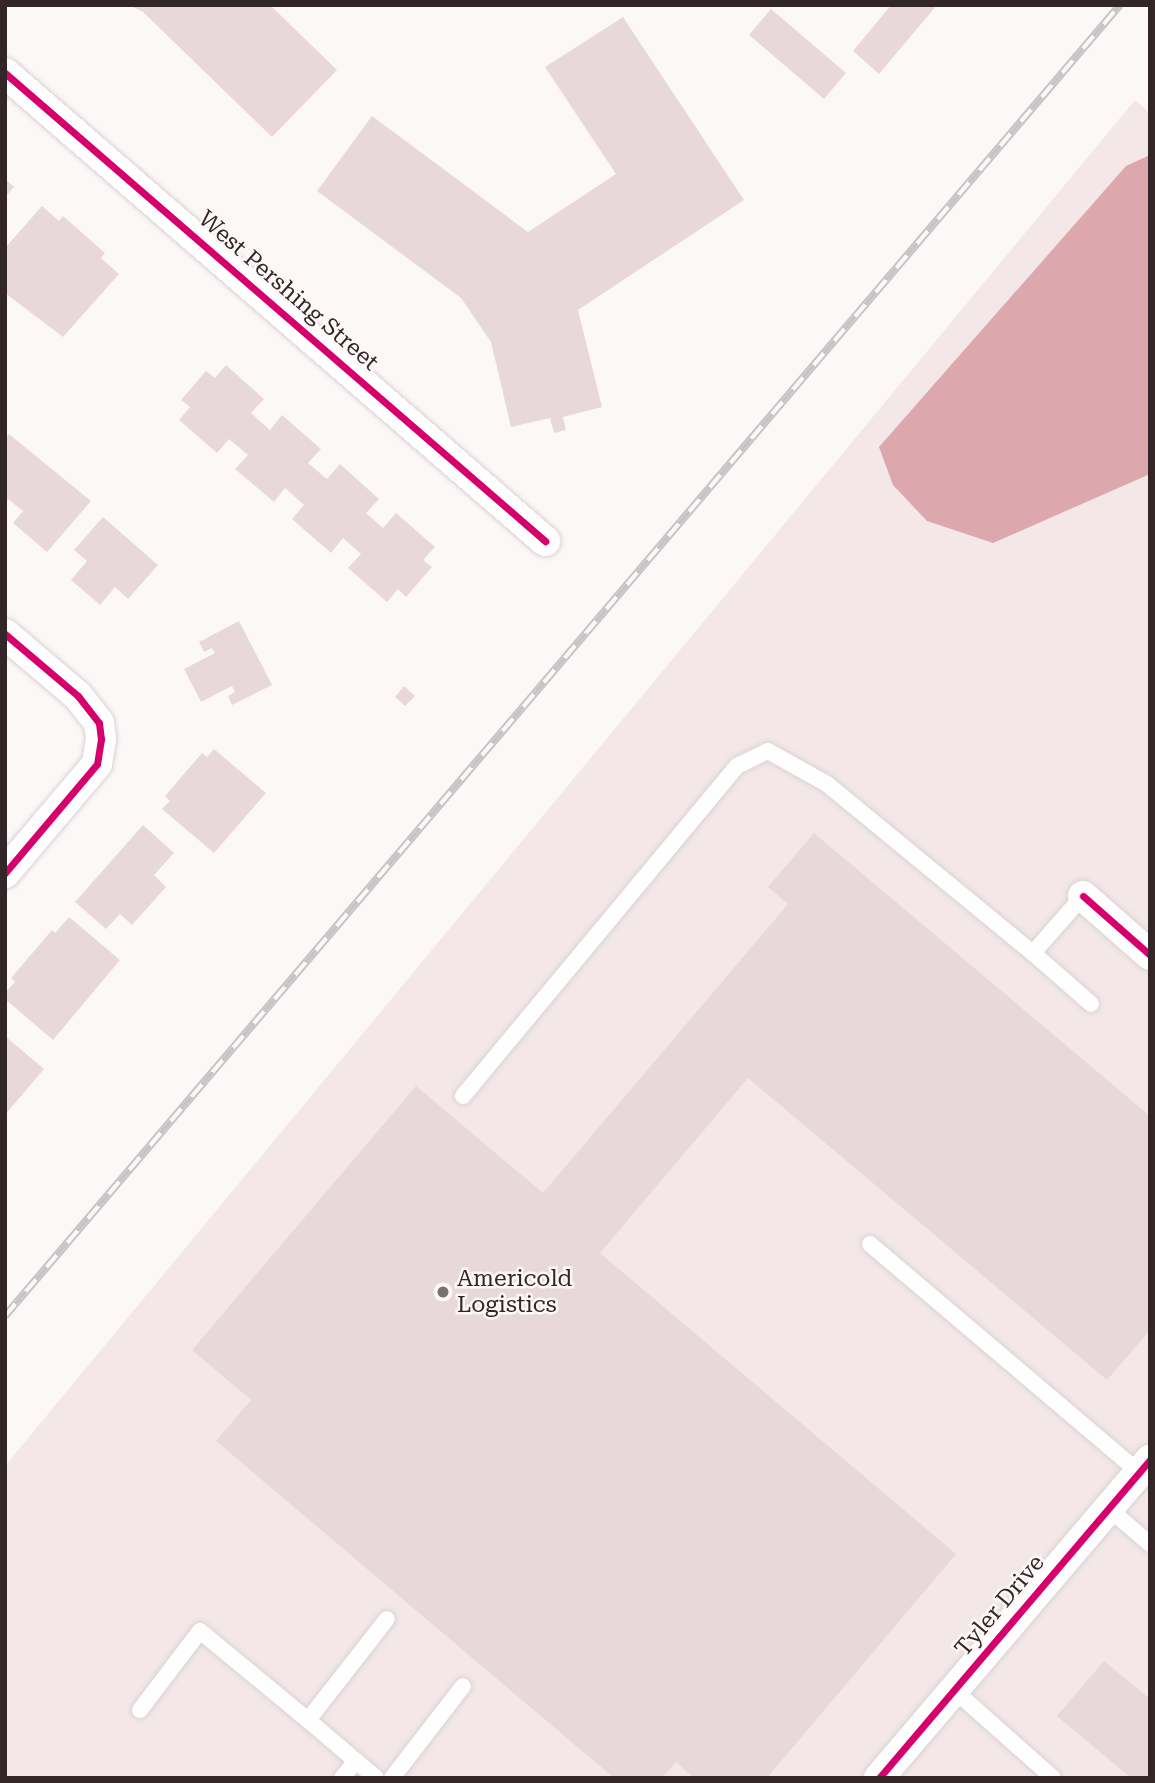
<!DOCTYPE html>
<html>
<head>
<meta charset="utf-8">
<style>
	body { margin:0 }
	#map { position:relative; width:1155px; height:1783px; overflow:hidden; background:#fdf8f8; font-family:"Roboto Serif",serif }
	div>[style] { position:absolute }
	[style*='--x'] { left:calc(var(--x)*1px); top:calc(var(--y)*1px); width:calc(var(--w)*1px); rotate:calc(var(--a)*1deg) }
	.built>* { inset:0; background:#f3e7e8 }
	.water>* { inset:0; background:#dca7ad }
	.building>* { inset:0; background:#e9d8da }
	.roads { filter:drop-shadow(0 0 2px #dad2d3) drop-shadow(0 0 2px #dad2d3) }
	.service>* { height:16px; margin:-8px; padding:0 8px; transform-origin:8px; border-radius:8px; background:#fffefe }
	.minor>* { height:30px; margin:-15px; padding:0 15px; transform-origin:15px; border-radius:15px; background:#fffefe }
	.rail>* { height:8px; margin-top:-4px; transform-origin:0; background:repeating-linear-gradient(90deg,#fef7f7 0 16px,#c6c4c4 0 32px); box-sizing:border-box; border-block:2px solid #c6c4c4 }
	.cycleway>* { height:7px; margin:-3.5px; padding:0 3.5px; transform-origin:3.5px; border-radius:3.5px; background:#d6006c }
	.dots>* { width:19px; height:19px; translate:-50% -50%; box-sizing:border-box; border:4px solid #fef7f7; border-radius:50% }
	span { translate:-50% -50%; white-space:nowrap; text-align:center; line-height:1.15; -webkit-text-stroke:5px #fef7f7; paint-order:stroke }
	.street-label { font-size:23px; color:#332628 }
	.poi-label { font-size:23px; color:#332628 }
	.left { translate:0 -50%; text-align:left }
	.frame { position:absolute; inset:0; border:7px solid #332628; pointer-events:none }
</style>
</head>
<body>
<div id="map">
	<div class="built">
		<i style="clip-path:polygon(1135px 100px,1150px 113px,1150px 1778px,5px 1778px,5px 1466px)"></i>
	</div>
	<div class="water">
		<i style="clip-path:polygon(1150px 155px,1150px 474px,993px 543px,927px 521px,893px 485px,879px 447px,1126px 166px)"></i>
	</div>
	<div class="building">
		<i style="clip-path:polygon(129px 5px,270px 5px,337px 70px,272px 137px,143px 12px)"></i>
		<i style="clip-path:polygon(891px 5px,937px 5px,879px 74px,853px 51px)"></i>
		<i style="clip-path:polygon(771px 9px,846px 73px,824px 99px,749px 35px)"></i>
		<i style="clip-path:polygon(623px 17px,744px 200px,578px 310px,602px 407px,563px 417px,566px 430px,554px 433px,550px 418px,511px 427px,491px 342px,461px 298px,317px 191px,372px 116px,528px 232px,616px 174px,545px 67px)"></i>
		<i style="clip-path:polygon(5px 179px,14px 187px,5px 197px)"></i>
		<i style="clip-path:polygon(42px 206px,59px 221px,63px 216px,105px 253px,101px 258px,119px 274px,63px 337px,5px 293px,5px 248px)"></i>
		<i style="clip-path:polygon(226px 365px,264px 399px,251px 413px,270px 430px,282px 415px,321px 449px,308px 463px,327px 479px,340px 464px,379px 499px,366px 513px,383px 528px,396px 513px,435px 547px,423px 560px,432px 567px,406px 597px,398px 589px,387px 602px,348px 568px,361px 554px,343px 538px,331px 553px,292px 519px,304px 505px,285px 488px,274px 502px,235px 469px,248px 455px,229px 439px,217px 453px,179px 420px,190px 407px,181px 400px,206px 371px,215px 378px)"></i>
		<i style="clip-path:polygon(9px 434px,91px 501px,47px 552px,13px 523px,23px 511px,8px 499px,5px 502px,5px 438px)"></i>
		<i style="clip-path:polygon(103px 517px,158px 565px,128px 599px,115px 587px,100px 605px,71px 580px,87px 561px,74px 550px)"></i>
		<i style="clip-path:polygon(239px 621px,272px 685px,232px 705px,228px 696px,235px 692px,232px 686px,201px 702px,184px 669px,215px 653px,212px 648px,204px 652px,199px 642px)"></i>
		<i style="clip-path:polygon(404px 686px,415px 696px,405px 706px,395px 697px)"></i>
		<i style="clip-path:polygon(214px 749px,266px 793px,214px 853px,162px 809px,170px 801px,165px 796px,202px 753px,207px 757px)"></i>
		<i style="clip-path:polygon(143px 825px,174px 853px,154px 875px,166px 887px,132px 925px,120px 914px,106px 929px,75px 902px)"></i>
		<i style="clip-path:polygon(814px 833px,1150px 1116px,1150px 1330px,1107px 1380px,748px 1078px,600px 1253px,956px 1554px,767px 1778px,694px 1778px,676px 1762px,662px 1778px,614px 1778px,216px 1441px,251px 1400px,192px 1350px,416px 1086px,543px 1193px,788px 904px,768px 887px)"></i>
		<i style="clip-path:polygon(69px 917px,120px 960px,53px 1040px,5px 999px,5px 993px,15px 982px,11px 978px,52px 930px,55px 933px)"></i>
		<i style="clip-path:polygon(5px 1036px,44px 1069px,5px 1115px)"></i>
		<i style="clip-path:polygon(1104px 1661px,1150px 1699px,1150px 1778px,1131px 1778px,1057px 1716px)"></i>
	</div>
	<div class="roads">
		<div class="service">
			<i style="--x:1033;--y:953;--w:77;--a:41.3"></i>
			<i style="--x:463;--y:1096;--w:429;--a:-50.3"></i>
			<i style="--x:737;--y:766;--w:34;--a:-26"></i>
			<i style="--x:768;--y:751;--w:68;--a:29.2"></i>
			<i style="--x:827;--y:784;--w:266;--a:39.4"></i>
			<i style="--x:1033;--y:953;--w:76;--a:-48.7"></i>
			<i style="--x:870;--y:1244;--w:353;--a:40.3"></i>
			<i style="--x:1108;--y:1508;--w:55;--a:40.6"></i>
			<i style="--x:954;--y:1690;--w:132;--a:41.6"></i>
			<i style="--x:140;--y:1710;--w:99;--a:-52.8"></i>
			<i style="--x:200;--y:1631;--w:140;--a:39.5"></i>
			<i style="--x:356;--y:1761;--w:63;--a:-139.5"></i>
			<i style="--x:308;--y:1720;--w:128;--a:-52"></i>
			<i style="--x:342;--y:1778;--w:22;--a:-51"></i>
			<i style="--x:356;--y:1761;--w:26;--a:40"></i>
			<i style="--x:392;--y:1778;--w:116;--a:-52.3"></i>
		</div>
		<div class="minor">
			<i style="--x:5;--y:73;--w:715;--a:40.91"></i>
			<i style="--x:5;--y:634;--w:96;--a:40.3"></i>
			<i style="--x:78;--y:696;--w:34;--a:52"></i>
			<i style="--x:99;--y:723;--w:16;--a:83"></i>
			<i style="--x:101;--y:739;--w:25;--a:99"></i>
			<i style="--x:97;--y:764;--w:143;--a:130.2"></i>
			<i style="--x:1083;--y:896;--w:89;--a:41.4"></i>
			<i style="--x:879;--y:1778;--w:418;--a:-49.6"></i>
		</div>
	</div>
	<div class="rail">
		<i style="--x:5;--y:1316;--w:1721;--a:-49.62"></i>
	</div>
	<div class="cycleway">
		<i style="--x:5;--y:73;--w:715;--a:40.91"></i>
		<i style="--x:5;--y:634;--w:96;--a:40.3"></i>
		<i style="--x:78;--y:696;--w:34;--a:52"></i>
		<i style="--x:99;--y:723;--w:16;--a:83"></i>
		<i style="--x:101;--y:739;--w:25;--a:99"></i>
		<i style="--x:97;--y:764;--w:143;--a:130.2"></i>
		<i style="--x:1083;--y:896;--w:89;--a:41.4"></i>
		<i style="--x:879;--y:1778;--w:418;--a:-49.6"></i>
	</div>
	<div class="dots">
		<i style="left:443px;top:1292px;background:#7a7071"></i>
	</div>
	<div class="street-label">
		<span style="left:288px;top:291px;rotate:41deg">West Pershing Street</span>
		<span style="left:1000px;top:1606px;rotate:-50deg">Tyler Drive</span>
	</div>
	<div class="poi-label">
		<span class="left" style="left:457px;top:1292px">Americold<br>Logistics</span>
	</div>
	<div class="frame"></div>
</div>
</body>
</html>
